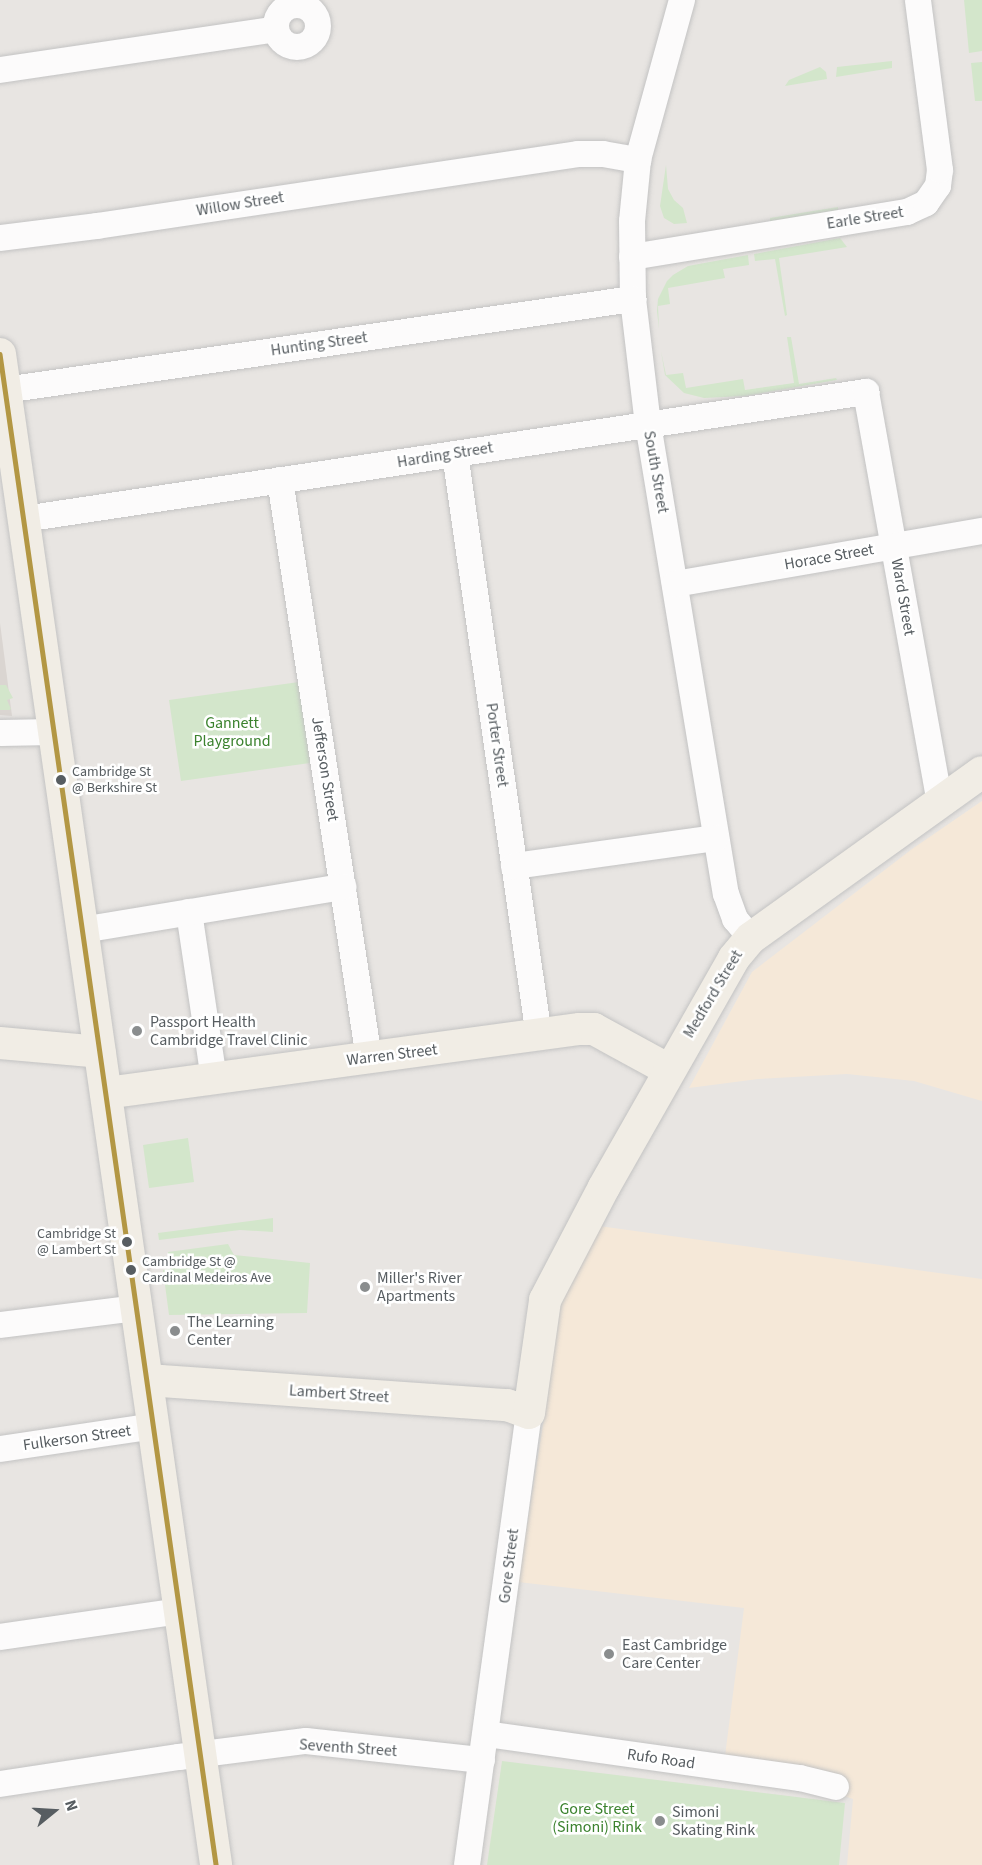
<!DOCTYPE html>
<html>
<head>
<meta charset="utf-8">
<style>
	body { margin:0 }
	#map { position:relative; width:982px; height:1865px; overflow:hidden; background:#e8e5e2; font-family:"Source Sans 3",sans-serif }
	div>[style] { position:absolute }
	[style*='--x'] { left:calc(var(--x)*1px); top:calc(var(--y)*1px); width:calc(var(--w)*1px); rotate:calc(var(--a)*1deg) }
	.commercial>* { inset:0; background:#f5e8d8 }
	.education>* { inset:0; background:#dad5d1 }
	.green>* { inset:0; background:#d3e6cb }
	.roads { filter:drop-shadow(0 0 2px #c3c3c3) drop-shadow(0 0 2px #c3c3c3) }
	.minor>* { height:26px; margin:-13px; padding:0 13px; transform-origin:13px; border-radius:13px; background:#fcfbfb }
	.minor>.ring { margin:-13px; padding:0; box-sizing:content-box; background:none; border:26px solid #fcfbfb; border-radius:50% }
	.major>* { height:32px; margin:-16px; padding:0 16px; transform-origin:16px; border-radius:16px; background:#f1ede5 }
	.bus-1>* { height:4.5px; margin:-2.25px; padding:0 2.25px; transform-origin:2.25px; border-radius:2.25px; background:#b39744 }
	.dots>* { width:16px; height:16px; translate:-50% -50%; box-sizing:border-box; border:3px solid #fff; border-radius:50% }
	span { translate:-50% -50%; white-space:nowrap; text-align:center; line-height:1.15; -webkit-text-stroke:5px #fff; paint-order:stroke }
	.bus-label { font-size:14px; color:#575d61 }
	.left { translate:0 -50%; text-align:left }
	.right { translate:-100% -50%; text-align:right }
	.street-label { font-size:16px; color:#575d61 }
	.park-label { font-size:16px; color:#3b822e }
	.poi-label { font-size:16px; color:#575d61 }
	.north { position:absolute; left:24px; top:1781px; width:60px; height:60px; -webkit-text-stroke:4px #fff; paint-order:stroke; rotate:72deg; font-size:16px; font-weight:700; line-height:24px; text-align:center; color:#575d61 }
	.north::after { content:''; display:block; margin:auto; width:21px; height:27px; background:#575d61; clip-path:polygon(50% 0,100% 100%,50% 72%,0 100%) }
</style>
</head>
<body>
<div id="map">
	<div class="commercial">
		<i style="clip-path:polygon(982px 801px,982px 1101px,914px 1081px,847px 1074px,758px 1079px,689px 1088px,752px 972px,912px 849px)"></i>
		<i style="clip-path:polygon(599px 1226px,982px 1279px,982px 1865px,847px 1865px,853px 1799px,725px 1756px,744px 1608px,518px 1582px,548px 1393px,558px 1309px)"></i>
	</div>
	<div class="education">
		<i style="clip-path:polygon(0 623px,3px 646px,12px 716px,0 715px)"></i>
	</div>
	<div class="green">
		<i style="clip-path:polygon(964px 0,982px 0,982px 51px,969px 53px)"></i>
		<i style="clip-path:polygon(892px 61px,892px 68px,836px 77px,837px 67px)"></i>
		<i style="clip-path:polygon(982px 62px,982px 101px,975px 101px,971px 63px)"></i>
		<i style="clip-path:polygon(820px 67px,826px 72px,827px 79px,785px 86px,789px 80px)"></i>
		<i style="clip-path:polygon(666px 165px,668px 189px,674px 200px,683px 208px,687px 223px,674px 224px,664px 218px,660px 206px)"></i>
		<i style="clip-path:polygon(838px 207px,838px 211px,770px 223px,770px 218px)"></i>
		<i style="clip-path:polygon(840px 238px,847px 247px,779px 258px,787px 315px,785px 316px,775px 259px,755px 261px,754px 254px)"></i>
		<i style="clip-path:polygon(748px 255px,749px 265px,723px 269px,725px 278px,668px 288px,670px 304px,658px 306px,659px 329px,657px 311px,658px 299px,667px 281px,673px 275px,688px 266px)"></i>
		<i style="clip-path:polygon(787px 337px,791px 337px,799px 384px,836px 378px,837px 380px,745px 396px,704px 398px,684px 393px,665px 375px,661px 351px,666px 375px,683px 373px,686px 388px,743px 379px,745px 390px,794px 383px)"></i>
		<i style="clip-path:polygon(299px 682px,310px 763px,181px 781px,169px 700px)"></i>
		<i style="clip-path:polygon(0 685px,6px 685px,13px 698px,7px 700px,11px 709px,9px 710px,0 710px)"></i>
		<i style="clip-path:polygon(188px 1138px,194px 1182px,149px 1188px,143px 1145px)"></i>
		<i style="clip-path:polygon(273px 1218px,273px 1232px,240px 1230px,159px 1240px,158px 1233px)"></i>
		<i style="clip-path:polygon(228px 1244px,234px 1255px,310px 1263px,307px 1313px,169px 1315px,163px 1270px,170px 1269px,168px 1252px)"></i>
		<i style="clip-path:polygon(502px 1761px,845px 1803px,839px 1865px,487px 1865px)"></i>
	</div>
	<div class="roads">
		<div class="minor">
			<i style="--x:682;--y:0;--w:166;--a:105.4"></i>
			<i style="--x:638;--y:160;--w:61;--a:95.6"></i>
			<i style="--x:632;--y:221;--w:78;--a:89.3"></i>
			<i style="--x:633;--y:299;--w:126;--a:83.2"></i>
			<i style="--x:648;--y:424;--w:476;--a:80.6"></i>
			<i style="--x:726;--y:894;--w:27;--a:70"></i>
			<i style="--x:735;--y:919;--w:25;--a:50"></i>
			<i class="ring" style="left:276px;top:5px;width:16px;height:16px"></i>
			<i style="--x:0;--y:70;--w:279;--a:-8.4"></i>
			<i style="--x:0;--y:238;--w:98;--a:-7.1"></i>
			<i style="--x:97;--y:226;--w:486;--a:-8.5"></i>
			<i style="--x:578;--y:154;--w:25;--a:0"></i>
			<i style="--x:603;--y:154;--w:36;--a:10"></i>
			<i style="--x:632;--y:257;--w:279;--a:-9.3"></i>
			<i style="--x:907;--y:212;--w:21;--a:-25"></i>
			<i style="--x:926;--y:203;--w:21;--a:-55"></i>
			<i style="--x:938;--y:186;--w:16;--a:-83"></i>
			<i style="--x:940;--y:170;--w:171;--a:-97.4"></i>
			<i style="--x:5;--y:390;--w:635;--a:-8.25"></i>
			<i style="--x:455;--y:454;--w:588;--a:81.79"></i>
			<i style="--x:280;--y:480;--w:585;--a:81.25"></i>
			<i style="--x:24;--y:519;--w:852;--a:-8.58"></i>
			<i style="--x:866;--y:392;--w:418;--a:79.8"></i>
			<i style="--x:675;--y:584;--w:312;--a:-9.8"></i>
			<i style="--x:0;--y:733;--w:53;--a:-1.1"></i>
			<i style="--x:514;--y:866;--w:204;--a:-7.9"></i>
			<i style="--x:189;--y:912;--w:169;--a:81.5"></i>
			<i style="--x:82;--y:930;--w:265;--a:-9.4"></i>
			<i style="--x:0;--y:1325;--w:138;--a:-7.1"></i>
			<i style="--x:0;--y:1449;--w:156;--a:-8.5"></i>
			<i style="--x:0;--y:1637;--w:182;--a:-8.2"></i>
			<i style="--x:486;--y:1734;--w:317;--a:8"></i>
			<i style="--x:800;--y:1778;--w:37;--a:14"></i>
			<i style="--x:0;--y:1784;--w:181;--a:-8.6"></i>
			<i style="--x:179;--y:1757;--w:128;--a:-7.2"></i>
			<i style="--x:306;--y:1741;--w:177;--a:6.2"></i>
			<i style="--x:467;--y:1865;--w:456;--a:-82.2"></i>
		</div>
		<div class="major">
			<i style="--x:0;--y:354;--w:1526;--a:81.86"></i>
			<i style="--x:0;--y:1043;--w:100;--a:5.1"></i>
			<i style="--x:106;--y:1093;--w:478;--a:-7.7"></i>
			<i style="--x:580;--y:1029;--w:14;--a:0"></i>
			<i style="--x:594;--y:1029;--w:85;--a:28.7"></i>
			<i style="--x:147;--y:1380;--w:361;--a:4"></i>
			<i style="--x:507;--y:1405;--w:23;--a:20"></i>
			<i style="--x:529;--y:1413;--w:114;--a:-81.9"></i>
			<i style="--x:545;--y:1300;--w:127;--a:-62.4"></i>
			<i style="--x:604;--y:1187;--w:263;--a:-60.4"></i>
			<i style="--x:734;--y:958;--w:26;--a:-50"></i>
			<i style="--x:751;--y:938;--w:284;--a:-35.7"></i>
		</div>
	</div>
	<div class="bus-1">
		<i style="--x:0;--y:354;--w:1526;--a:81.86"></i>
	</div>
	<div class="dots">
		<i style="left:61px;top:780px;background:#575d61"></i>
		<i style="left:137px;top:1031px;background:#8a8d8e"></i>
		<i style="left:127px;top:1242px;background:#575d61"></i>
		<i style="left:131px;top:1270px;background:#575d61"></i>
		<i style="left:365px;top:1287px;background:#8a8d8e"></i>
		<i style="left:175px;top:1331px;background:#8a8d8e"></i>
		<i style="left:609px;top:1654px;background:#8a8d8e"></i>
		<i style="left:660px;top:1821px;background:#8a8d8e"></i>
	</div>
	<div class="bus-label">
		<span class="left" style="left:72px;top:780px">Cambridge St<br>@ Berkshire St</span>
		<span class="right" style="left:116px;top:1242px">Cambridge St<br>@ Lambert St</span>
		<span class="left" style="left:142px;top:1270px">Cambridge St @<br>Cardinal Medeiros Ave</span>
	</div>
	<div class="street-label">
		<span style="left:240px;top:204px;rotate:-9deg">Willow Street</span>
		<span style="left:865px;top:218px;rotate:-9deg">Earle Street</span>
		<span style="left:319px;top:344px;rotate:-8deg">Hunting Street</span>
		<span style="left:445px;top:455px;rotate:-9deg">Harding Street</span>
		<span style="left:656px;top:472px;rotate:80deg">South Street</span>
		<span style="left:829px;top:557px;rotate:-10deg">Horace Street</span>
		<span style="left:903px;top:597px;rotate:80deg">Ward Street</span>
		<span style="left:497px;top:745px;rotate:82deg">Porter Street</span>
		<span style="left:325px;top:769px;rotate:81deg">Jefferson Street</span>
		<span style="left:713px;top:994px;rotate:-59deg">Medford Street</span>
		<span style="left:392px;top:1055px;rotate:-7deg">Warren Street</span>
		<span style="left:339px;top:1394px;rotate:4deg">Lambert Street</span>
		<span style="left:77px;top:1438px;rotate:-8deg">Fulkerson Street</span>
		<span style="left:509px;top:1566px;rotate:-83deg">Gore Street</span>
		<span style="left:348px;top:1748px;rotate:4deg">Seventh Street</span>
		<span style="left:661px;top:1759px;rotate:8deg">Rufo Road</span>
	</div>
	<div class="park-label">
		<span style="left:232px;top:732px">Gannett<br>Playground</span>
		<span style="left:597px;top:1818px">Gore Street<br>(Simoni) Rink</span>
	</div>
	<div class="poi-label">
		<span class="left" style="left:150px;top:1031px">Passport Health<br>Cambridge Travel Clinic</span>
		<span class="left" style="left:377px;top:1287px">Miller's River<br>Apartments</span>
		<span class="left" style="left:187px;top:1331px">The Learning<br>Center</span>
		<span class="left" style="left:622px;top:1654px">East Cambridge<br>Care Center</span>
		<span class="left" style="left:672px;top:1821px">Simoni<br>Skating Rink</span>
	</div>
	<div class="north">N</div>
</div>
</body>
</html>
